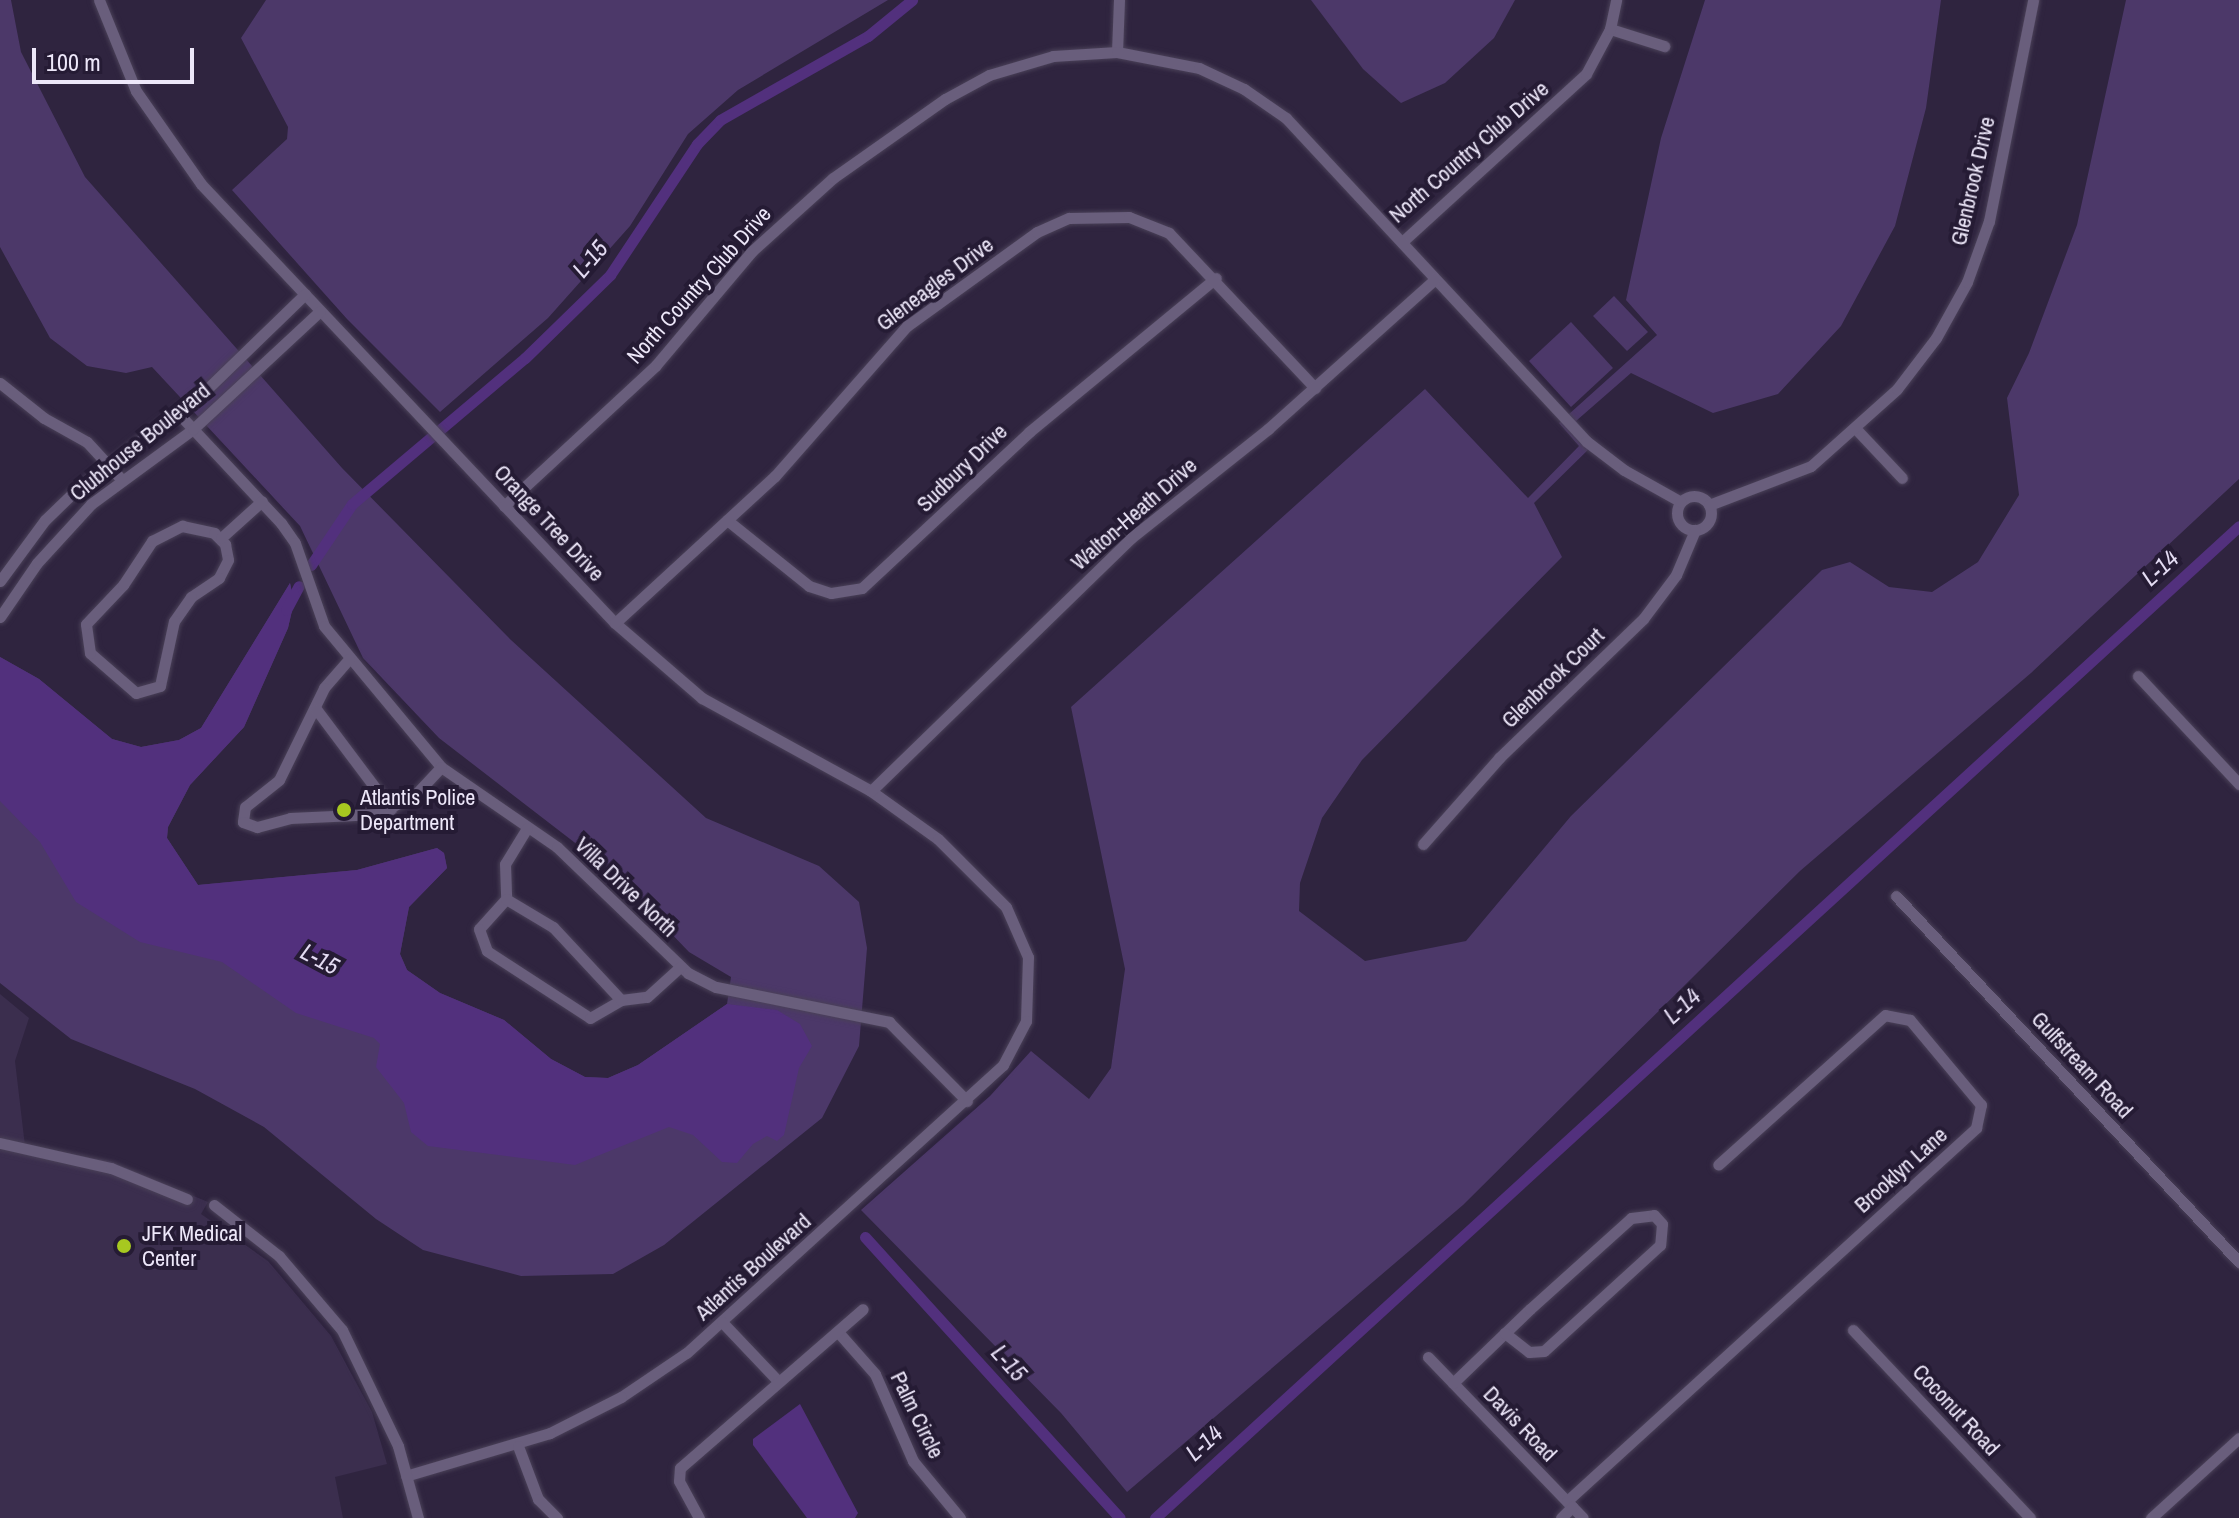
<!DOCTYPE html>
<html>
<head>
<meta charset="utf-8">
<style>
	body { margin:0 }
	#map { position:relative; width:2239px; height:1518px; overflow:hidden; background:#2f243f; font-family:"Archivo Narrow",sans-serif }
	div>[style] { position:absolute }
	[style*='--x'] { left:calc(var(--x)*1px); top:calc(var(--y)*1px); width:calc(var(--w)*1px); rotate:calc(var(--a)*1deg) }
	.built>* { inset:0; background:#3b2e4e }
	.green>* { inset:0; background:#4c3869 }
	.water>* { inset:0; background:#52307d }
	.canal>* { height:11px; margin:-5.5px; padding:0 5.5px; transform-origin:5.5px; border-radius:5.5px; background:#52307d }
	.roads { filter:drop-shadow(0 0 2px #4a4158) drop-shadow(0 0 2px #4a4158) }
	.minor>* { height:11px; margin:-5.5px; padding:0 5.5px; transform-origin:5.5px; border-radius:5.5px; background:#695e7c }
	.minor>.ring { margin:-5.5px; padding:0; box-sizing:content-box; background:none; border:11px solid #695e7c; border-radius:50% }
	.dots>* { width:22px; height:22px; translate:-50% -50%; box-sizing:border-box; border:4px solid #251b34; border-radius:50% }
	span { translate:-50% -50%; white-space:nowrap; text-align:center; line-height:1.15; -webkit-text-stroke:8px #251b34; paint-order:stroke }
	.street-label { font-size:22px; color:#ede7f9 }
	.poi-label { font-size:22px; color:#ede7f9 }
	.left { translate:0 -50%; text-align:left }
	.water-label { font-size:24px; color:#e4dcf3; font-style:italic }
	.scale { position:absolute; left:32px; top:48px; width:162px; height:36px; box-sizing:border-box; border:4px solid #ede7f9; border-top:0; padding-left:10px; font-size:24px; line-height:28px; white-space:nowrap; color:#ede7f9; -webkit-text-stroke:6px #251b34; paint-order:stroke }
</style>
</head>
<body>
<div id="map">
	<div class="built">
		<i style="clip-path:polygon(0 994px,29px 1018px,15px 1061px,25px 1146px,110px 1161px,208px 1202px,201px 1214px,268px 1261px,331px 1336px,372px 1412px,387px 1464px,335px 1477px,343px 1518px,0 1518px)"></i>
	</div>
	<div class="green">
		<i style="clip-path:polygon(0 0,11px 0,21px 52px,85px 177px,342px 468px,511px 640px,706px 818px,819px 866px,859px 902px,867px 948px,859px 1046px,822px 1118px,664px 1245px,613px 1274px,521px 1276px,423px 1250px,376px 1219px,264px 1127px,195px 1089px,71px 1039px,0 983px,0 657px,39px 679px,112px 739px,141px 747px,179px 740px,201px 728px,290px 583px,294px 602px,288px 628px,244px 727px,190px 785px,168px 827px,167px 838px,198px 885px,357px 870px,437px 848px,444px 853px,447px 868px,409px 907px,400px 954px,407px 970px,440px 993px,504px 1020px,551px 1059px,585px 1077px,608px 1078px,638px 1065px,727px 1004px,731px 977px,689px 952px,609px 869px,439px 738px,363px 658px,300px 526px,152px 367px,126px 373px,87px 366px,50px 338px,0 247px)"></i>
		<i style="clip-path:polygon(266px 0,888px 0,738px 90px,688px 134px,630px 226px,548px 318px,440px 412px,347px 319px,232px 190px,287px 139px,288px 127px,241px 38px)"></i>
		<i style="clip-path:polygon(1311px 0,1515px 0,1494px 38px,1445px 83px,1401px 103px,1363px 69px)"></i>
		<i style="clip-path:polygon(1705px 0,1941px 0,1926px 108px,1895px 226px,1841px 326px,1778px 394px,1713px 413px,1631px 373px,1576px 421px,1595px 443px,1534px 503px,1562px 557px,1362px 760px,1322px 818px,1300px 883px,1299px 911px,1365px 961px,1466px 941px,1571px 816px,1822px 570px,1850px 562px,1889px 587px,1932px 592px,1978px 562px,2019px 495px,2007px 398px,2029px 353px,2077px 225px,2126px 0,2239px 0,2239px 479px,2031px 673px,1800px 871px,1463px 1205px,1127px 1492px,1061px 1413px,861px 1210px,990px 1096px,1031px 1051px,1089px 1099px,1111px 1068px,1125px 969px,1071px 707px,1425px 389px,1528px 498px,1579px 446px,1559px 423px,1657px 335px,1626px 300px,1661px 138px)"></i>
		<i style="clip-path:polygon(1614px 296px,1648px 332px,1627px 351px,1593px 316px)"></i>
		<i style="clip-path:polygon(1571px 322px,1613px 368px,1571px 407px,1529px 361px)"></i>
	</div>
	<div class="water">
		<i style="clip-path:polygon(290px 583px,294px 602px,288px 628px,244px 727px,190px 785px,168px 827px,167px 838px,198px 885px,357px 870px,437px 848px,444px 853px,447px 868px,409px 907px,400px 954px,407px 970px,440px 993px,504px 1020px,551px 1059px,585px 1077px,608px 1078px,638px 1065px,727px 1004px,777px 1010px,800px 1024px,812px 1046px,799px 1068px,784px 1135px,777px 1141px,767px 1136px,753px 1144px,737px 1163px,722px 1162px,693px 1135px,669px 1127px,575px 1165px,428px 1146px,411px 1132px,404px 1103px,376px 1067px,380px 1044px,374px 1038px,296px 1013px,222px 962px,140px 942px,76px 902px,40px 842px,0 801px,0 657px,39px 679px,112px 739px,141px 747px,179px 740px,201px 728px)"></i>
		<i style="clip-path:polygon(800px 1404px,858px 1513px,855px 1518px,807px 1518px,753px 1445px,753px 1439px)"></i>
	</div>
	<div class="canal">
		<i style="--x:311;--y:565;--w:73;--a:-56.1"></i>
		<i style="--x:352;--y:504;--w:226;--a:-40.2"></i>
		<i style="--x:525;--y:358;--w:119;--a:-44.3"></i>
		<i style="--x:610;--y:275;--w:157;--a:-56.4"></i>
		<i style="--x:697;--y:144;--w:33;--a:-46"></i>
		<i style="--x:720;--y:120;--w:170;--a:-29.6"></i>
		<i style="--x:868;--y:36;--w:57;--a:-39.3"></i>
		<i style="--x:286;--y:610;--w:27;--a:-62"></i>
		<i style="--x:865;--y:1237;--w:379;--a:47.8"></i>
		<i style="--x:1155;--y:1518;--w:1469;--a:-42.46"></i>
	</div>
	<div class="roads">
		<div class="minor">
			<i style="--x:99;--y:0;--w:98;--a:67.9"></i>
			<i style="--x:136;--y:91;--w:113;--a:55"></i>
			<i style="--x:201;--y:184;--w:603;--a:46.68"></i>
			<i style="--x:615;--y:623;--w:115;--a:40.8"></i>
			<i style="--x:702;--y:698;--w:193;--a:28.8"></i>
			<i style="--x:871;--y:791;--w:82;--a:35.6"></i>
			<i style="--x:938;--y:839;--w:96;--a:45"></i>
			<i style="--x:1006;--y:907;--w:55;--a:66.3"></i>
			<i style="--x:1028;--y:957;--w:64;--a:91.8"></i>
			<i style="--x:1026;--y:1021;--w:50;--a:117.6"></i>
			<i style="--x:1003;--y:1065;--w:428;--a:137.7"></i>
			<i style="--x:686;--y:1353;--w:78;--a:145.9"></i>
			<i style="--x:621;--y:1397;--w:80;--a:153.1"></i>
			<i style="--x:550;--y:1433;--w:150;--a:163.4"></i>
			<i style="--x:1610;--y:29;--w:57;--a:17.5"></i>
			<i style="--x:1117;--y:52;--w:52;--a:-87.8"></i>
			<i style="--x:1402;--y:242;--w:249;--a:-42.4"></i>
			<i style="--x:1586;--y:74;--w:51;--a:-61.9"></i>
			<i style="--x:1610;--y:29;--w:30;--a:-78"></i>
			<i style="--x:0;--y:383;--w:56;--a:38.5"></i>
			<i style="--x:44;--y:418;--w:49;--a:29.2"></i>
			<i style="--x:87;--y:442;--w:52;--a:47.4"></i>
			<i style="--x:178;--y:413;--w:151;--a:46.9"></i>
			<i style="--x:281;--y:523;--w:24;--a:55"></i>
			<i style="--x:295;--y:543;--w:88;--a:70.7"></i>
			<i style="--x:324;--y:626;--w:183;--a:50.3"></i>
			<i style="--x:441;--y:767;--w:141;--a:34.6"></i>
			<i style="--x:557;--y:847;--w:182;--a:43.9"></i>
			<i style="--x:688;--y:973;--w:31;--a:27"></i>
			<i style="--x:716;--y:987;--w:177;--a:11.4"></i>
			<i style="--x:889;--y:1022;--w:111;--a:45.4"></i>
			<i style="--x:1856;--y:429;--w:67;--a:46.8"></i>
			<i class="ring" style="left:1677px;top:496px;width:23px;height:23px"></i>
			<i style="--x:1709;--y:505;--w:109;--a:-20.9"></i>
			<i style="--x:1811;--y:466;--w:115;--a:-41.8"></i>
			<i style="--x:1897;--y:389;--w:64;--a:-52.6"></i>
			<i style="--x:1936;--y:338;--w:64;--a:-61"></i>
			<i style="--x:1967;--y:282;--w:65;--a:-70.2"></i>
			<i style="--x:1989;--y:221;--w:225;--a:-78.7"></i>
			<i style="--x:504;--y:506;--w:207;--a:-42.8"></i>
			<i style="--x:656;--y:365;--w:148;--a:-49.9"></i>
			<i style="--x:751;--y:252;--w:110;--a:-42.1"></i>
			<i style="--x:833;--y:178;--w:137;--a:-35.2"></i>
			<i style="--x:945;--y:99;--w:50;--a:-28.6"></i>
			<i style="--x:989;--y:75;--w:67;--a:-16.5"></i>
			<i style="--x:1053;--y:56;--w:64;--a:-3.6"></i>
			<i style="--x:1117;--y:52;--w:84;--a:11"></i>
			<i style="--x:1199;--y:68;--w:50;--a:25"></i>
			<i style="--x:1244;--y:89;--w:51;--a:34.6"></i>
			<i style="--x:1286;--y:118;--w:441;--a:47.1"></i>
			<i style="--x:1586;--y:441;--w:48;--a:37.3"></i>
			<i style="--x:1624;--y:470;--w:65;--a:29.3"></i>
			<i style="--x:727;--y:520;--w:105;--a:38.8"></i>
			<i style="--x:809;--y:586;--w:23;--a:18"></i>
			<i style="--x:831;--y:593;--w:31;--a:-9"></i>
			<i style="--x:862;--y:588;--w:229;--a:-43"></i>
			<i style="--x:1029;--y:432;--w:242;--a:-39.5"></i>
			<i style="--x:182;--y:526;--w:33;--a:12"></i>
			<i style="--x:214;--y:533;--w:16;--a:45"></i>
			<i style="--x:225;--y:544;--w:16;--a:79"></i>
			<i style="--x:228;--y:560;--w:20;--a:117"></i>
			<i style="--x:219;--y:578;--w:34;--a:146"></i>
			<i style="--x:191;--y:597;--w:29;--a:125"></i>
			<i style="--x:174;--y:621;--w:66;--a:102.2"></i>
			<i style="--x:160;--y:686;--w:25;--a:164"></i>
			<i style="--x:136;--y:693;--w:61;--a:-139"></i>
			<i style="--x:90;--y:653;--w:29;--a:-98"></i>
			<i style="--x:86;--y:624;--w:54;--a:-46.5"></i>
			<i style="--x:123;--y:585;--w:53;--a:-56.6"></i>
			<i style="--x:152;--y:541;--w:34;--a:-27"></i>
			<i style="--x:221;--y:538;--w:55;--a:-42.1"></i>
			<i style="--x:0;--y:581;--w:76;--a:-53.6"></i>
			<i style="--x:45;--y:520;--w:43;--a:-44.1"></i>
			<i style="--x:76;--y:490;--w:164;--a:-37.6"></i>
			<i style="--x:206;--y:390;--w:138;--a:-44.1"></i>
			<i style="--x:0;--y:617;--w:65;--a:-55.6"></i>
			<i style="--x:37;--y:563;--w:80;--a:-47.5"></i>
			<i style="--x:91;--y:504;--w:127;--a:-36.3"></i>
			<i style="--x:193;--y:429;--w:173;--a:-42.9"></i>
			<i style="--x:615;--y:623;--w:217;--a:-42.6"></i>
			<i style="--x:775;--y:476;--w:200;--a:-48.7"></i>
			<i style="--x:907;--y:326;--w:160;--a:-35.9"></i>
			<i style="--x:1037;--y:232;--w:35;--a:-24"></i>
			<i style="--x:1069;--y:218;--w:60;--a:-1"></i>
			<i style="--x:1129;--y:217;--w:43;--a:21.8"></i>
			<i style="--x:1169;--y:233;--w:213;--a:46.7"></i>
			<i style="--x:349;--y:659;--w:38;--a:131"></i>
			<i style="--x:324;--y:688;--w:102;--a:116.1"></i>
			<i style="--x:279;--y:780;--w:43;--a:141.5"></i>
			<i style="--x:245;--y:807;--w:15;--a:98"></i>
			<i style="--x:243;--y:822;--w:15;--a:20"></i>
			<i style="--x:257;--y:827;--w:34;--a:-15"></i>
			<i style="--x:290;--y:818;--w:87;--a:-2.6"></i>
			<i style="--x:377;--y:814;--w:42;--a:-26.6"></i>
			<i style="--x:415;--y:795;--w:38;--a:-47"></i>
			<i style="--x:2138;--y:676;--w:148;--a:46.9"></i>
			<i style="--x:316;--y:709;--w:125;--a:53.1"></i>
			<i style="--x:871;--y:791;--w:363;--a:-44.2"></i>
			<i style="--x:1131;--y:538;--w:175;--a:-38.5"></i>
			<i style="--x:1268;--y:429;--w:224;--a:-41.9"></i>
			<i style="--x:527;--y:828;--w:42;--a:121.4"></i>
			<i style="--x:505;--y:864;--w:35;--a:88"></i>
			<i style="--x:506;--y:899;--w:40;--a:132"></i>
			<i style="--x:479;--y:929;--w:23;--a:70"></i>
			<i style="--x:487;--y:951;--w:123;--a:33"></i>
			<i style="--x:590;--y:1018;--w:36;--a:-30"></i>
			<i style="--x:621;--y:1000;--w:26;--a:-7"></i>
			<i style="--x:647;--y:997;--w:45;--a:-42.3"></i>
			<i style="--x:1423;--y:844;--w:115;--a:-48.5"></i>
			<i style="--x:1499;--y:758;--w:200;--a:-44"></i>
			<i style="--x:1643;--y:619;--w:55;--a:-53.1"></i>
			<i style="--x:1676;--y:575;--w:49;--a:-67.1"></i>
			<i style="--x:1896;--y:896;--w:502;--a:46.86"></i>
			<i style="--x:506;--y:899;--w:55;--a:30.8"></i>
			<i style="--x:553;--y:927;--w:100;--a:47"></i>
			<i style="--x:0;--y:1143;--w:114;--a:12.7"></i>
			<i style="--x:111;--y:1168;--w:82;--a:22.2"></i>
			<i style="--x:214;--y:1205;--w:83;--a:38.1"></i>
			<i style="--x:279;--y:1256;--w:97;--a:49.6"></i>
			<i style="--x:342;--y:1330;--w:129;--a:64.2"></i>
			<i style="--x:398;--y:1446;--w:75;--a:74.5"></i>
			<i style="--x:722;--y:1322;--w:81;--a:46.5"></i>
			<i style="--x:1853;--y:1330;--w:258;--a:46.7"></i>
			<i style="--x:838;--y:1332;--w:56;--a:48.6"></i>
			<i style="--x:875;--y:1374;--w:95;--a:66.4"></i>
			<i style="--x:913;--y:1461;--w:74;--a:50.5"></i>
			<i style="--x:1428;--y:1357;--w:223;--a:46.1"></i>
			<i style="--x:1453;--y:1383;--w:72;--a:-43.9"></i>
			<i style="--x:1505;--y:1333;--w:35;--a:-44"></i>
			<i style="--x:1530;--y:1309;--w:136;--a:-42"></i>
			<i style="--x:1631;--y:1218;--w:23;--a:-7"></i>
			<i style="--x:1654;--y:1215;--w:12;--a:48"></i>
			<i style="--x:1662;--y:1224;--w:21;--a:95"></i>
			<i style="--x:1660;--y:1245;--w:157;--a:137.6"></i>
			<i style="--x:1544;--y:1351;--w:15;--a:176"></i>
			<i style="--x:1529;--y:1352;--w:31;--a:-142"></i>
			<i style="--x:518;--y:1446;--w:57;--a:69.3"></i>
			<i style="--x:538;--y:1499;--w:27;--a:45"></i>
			<i style="--x:1567;--y:1501;--w:554;--a:-42.36"></i>
			<i style="--x:1976;--y:1128;--w:24;--a:-78"></i>
			<i style="--x:1981;--y:1105;--w:111;--a:-129.9"></i>
			<i style="--x:1910;--y:1020;--w:25;--a:-169"></i>
			<i style="--x:1885;--y:1015;--w:224;--a:138.1"></i>
			<i style="--x:699;--y:1518;--w:42;--a:-118.4"></i>
			<i style="--x:679;--y:1481;--w:13;--a:-86"></i>
			<i style="--x:680;--y:1468;--w:242;--a:-41"></i>
			<i style="--x:1561;--y:1518;--w:16;--a:-45"></i>
			<i style="--x:2151;--y:1518;--w:119;--a:-42.3"></i>
		</div>
	</div>
	<div class="dots">
		<i style="left:344px;top:810px;background:#a7c820"></i>
		<i style="left:124px;top:1246px;background:#a7c820"></i>
	</div>
	<div class="street-label">
		<span style="left:1469px;top:152px;rotate:-41deg">North Country Club Drive</span>
		<span style="left:1973px;top:181px;rotate:-77deg">Glenbrook Drive</span>
		<span style="left:935px;top:284px;rotate:-37deg">Gleneagles Drive</span>
		<span style="left:699px;top:285px;rotate:-48deg">North Country Club Drive</span>
		<span style="left:140px;top:442px;rotate:-39deg">Clubhouse Boulevard</span>
		<span style="left:962px;top:468px;rotate:-44deg">Sudbury Drive</span>
		<span style="left:1134px;top:514px;rotate:-41deg">Walton-Heath Drive</span>
		<span style="left:549px;top:523px;rotate:47deg">Orange Tree Drive</span>
		<span style="left:1553px;top:678px;rotate:-44deg">Glenbrook Court</span>
		<span style="left:626px;top:887px;rotate:44deg">Villa Drive North</span>
		<span style="left:2082px;top:1065px;rotate:47deg">Gulfstream Road</span>
		<span style="left:1901px;top:1170px;rotate:-42deg">Brooklyn Lane</span>
		<span style="left:753px;top:1267px;rotate:-42deg">Atlantis Boulevard</span>
		<span style="left:1956px;top:1410px;rotate:47deg">Coconut Road</span>
		<span style="left:917px;top:1415px;rotate:64deg">Palm Circle</span>
		<span style="left:1520px;top:1424px;rotate:46deg">Davis Road</span>
	</div>
	<div class="poi-label">
		<span class="left" style="left:360px;top:810px">Atlantis Police<br>Department</span>
		<span class="left" style="left:142px;top:1246px">JFK Medical<br>Center</span>
	</div>
	<div class="water-label">
		<span style="left:590px;top:259px;rotate:-50deg">L-15</span>
		<span style="left:2160px;top:568px;rotate:-42deg">L-14</span>
		<span style="left:320px;top:959px;rotate:28deg">L-15</span>
		<span style="left:1682px;top:1006px;rotate:-42deg">L-14</span>
		<span style="left:1009px;top:1363px;rotate:48deg">L-15</span>
		<span style="left:1204px;top:1443px;rotate:-42deg">L-14</span>
	</div>
	<div class="scale">100 m</div>
</div>
</body>
</html>
